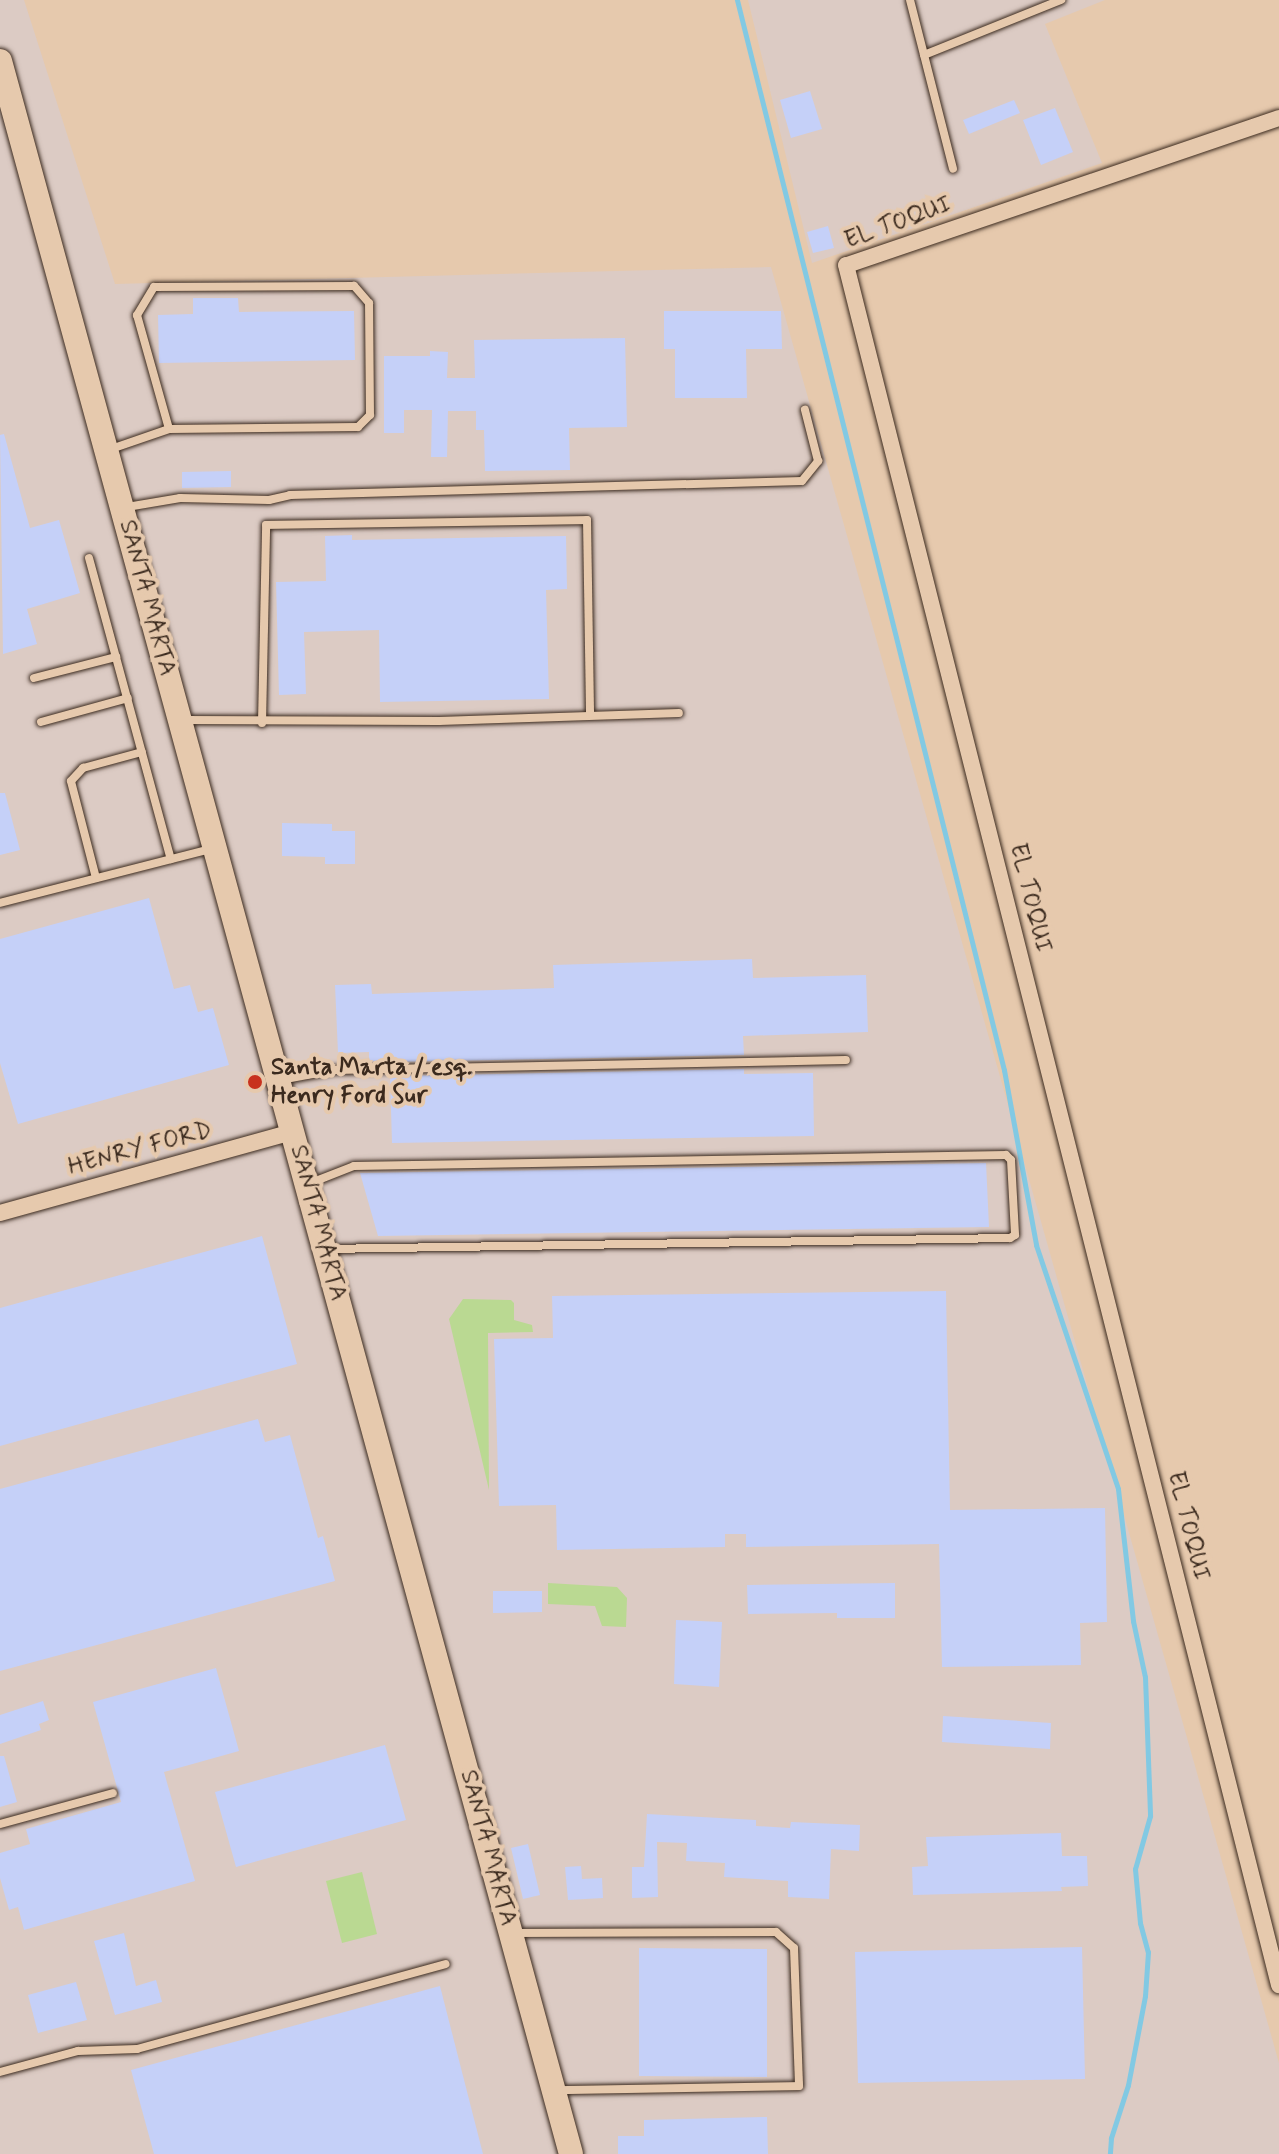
<!DOCTYPE html>
<html>
<head>
<meta charset="utf-8">
<style>
	body { margin:0 }
	#map { position:relative; width:1279px; height:2154px; overflow:hidden; background:#e6c9ad; font-family:Mynerve,sans-serif }
	div>[style] { position:absolute }
	[style*='--x'] { left:calc(var(--x)*1px); top:calc(var(--y)*1px); width:calc(var(--w)*1px); rotate:calc(var(--a)*1deg) }
	.built>* { inset:0; background:#dccbc4 }
	.green>* { inset:0; background:#bad992 }
	.stream>* { height:5px; margin:-2.5px; padding:0 2.5px; transform-origin:2.5px; border-radius:2.5px; background:#82c9e3 }
	.building>* { inset:0; background:#c5d0f8 }
	.roads { filter:drop-shadow(0 0 2px #3b2a1e) drop-shadow(0 0 2px #3b2a1e) }
	.lane>* { height:8px; margin:-4px; padding:0 4px; transform-origin:4px; border-radius:4px; background:#e6c9ad }
	.street>* { height:16px; margin:-8px; padding:0 8px; transform-origin:8px; border-radius:8px; background:#e6c9ad }
	.primary>* { height:24px; margin:-12px; padding:0 12px; transform-origin:12px; border-radius:12px; background:#e6c9ad }
	.dots>* { width:22px; height:22px; translate:-50% -50%; box-sizing:border-box; border:4px solid #e6c9ad; border-radius:50% }
	span { translate:-50% -50%; white-space:nowrap; text-align:center; line-height:1.15; -webkit-text-stroke:8px #e6c9ad; paint-order:stroke }
	.street-label { font-size:24px; color:#3b2a1e }
	.poi-label { font-size:24px; color:#3b2a1e; font-weight:700 }
	.left { translate:0 -50%; text-align:left }
</style>
</head>
<body>
<div id="map">
	<div class="built">
		<i style="clip-path:polygon(0 0,24px 0,115px 284px,771px 267px,1279px 2063px,1279px 2154px,0 2154px)"></i>
		<i style="clip-path:polygon(748px 0,1105px 0,1045px 24px,1102px 163px,812px 263px)"></i>
	</div>
	<div class="green">
		<i style="clip-path:polygon(463px 1299px,511px 1300px,514px 1303px,514px 1320px,532px 1325px,533px 1332px,488px 1333px,489px 1490px,449px 1319px)"></i>
		<i style="clip-path:polygon(548px 1583px,617px 1587px,627px 1598px,626px 1627px,602px 1626px,595px 1606px,548px 1604px)"></i>
		<i style="clip-path:polygon(362px 1872px,377px 1934px,342px 1943px,326px 1881px)"></i>
	</div>
	<div class="stream">
		<i style="--x:737;--y:0;--w:1103;--a:75.99"></i>
		<i style="--x:1004;--y:1070;--w:178;--a:79.6"></i>
		<i style="--x:1036;--y:1245;--w:257;--a:71.4"></i>
		<i style="--x:1118;--y:1489;--w:133;--a:83.5"></i>
		<i style="--x:1133;--y:1621;--w:57;--a:77.9"></i>
		<i style="--x:1145;--y:1677;--w:139;--a:87.9"></i>
		<i style="--x:1150;--y:1816;--w:55;--a:105.8"></i>
		<i style="--x:1135;--y:1869;--w:54;--a:84.7"></i>
		<i style="--x:1140;--y:1923;--w:30;--a:75"></i>
		<i style="--x:1148;--y:1952;--w:44;--a:93.9"></i>
		<i style="--x:1145;--y:1996;--w:91;--a:100.8"></i>
		<i style="--x:1128;--y:2085;--w:56;--a:107.8"></i>
		<i style="--x:1111;--y:2138;--w:16;--a:94"></i>
	</div>
	<div class="building">
		<i style="clip-path:polygon(810px 91px,822px 129px,791px 138px,780px 100px)"></i>
		<i style="clip-path:polygon(1014px 100px,1020px 113px,969px 134px,963px 120px)"></i>
		<i style="clip-path:polygon(1055px 108px,1073px 152px,1041px 165px,1023px 120px)"></i>
		<i style="clip-path:polygon(828px 226px,834px 248px,813px 253px,807px 232px)"></i>
		<i style="clip-path:polygon(193px 298px,238px 298px,239px 312px,354px 311px,355px 360px,159px 363px,158px 315px,193px 314px)"></i>
		<i style="clip-path:polygon(664px 311px,781px 311px,782px 349px,746px 349px,747px 398px,675px 398px,675px 349px,664px 349px)"></i>
		<i style="clip-path:polygon(625px 338px,627px 427px,569px 428px,570px 470px,485px 471px,484px 430px,476px 430px,476px 411px,448px 411px,447px 457px,431px 457px,432px 410px,404px 410px,404px 433px,384px 433px,384px 356px,430px 356px,430px 351px,448px 352px,447px 378px,475px 378px,474px 340px)"></i>
		<i style="clip-path:polygon(4px 434px,30px 528px,59px 520px,80px 593px,27px 609px,37px 644px,3px 654px,0 435px)"></i>
		<i style="clip-path:polygon(231px 471px,231px 487px,182px 488px,182px 472px)"></i>
		<i style="clip-path:polygon(352px 535px,352px 540px,566px 536px,567px 589px,546px 590px,549px 699px,380px 702px,379px 630px,304px 632px,306px 694px,279px 695px,276px 582px,326px 581px,325px 536px)"></i>
		<i style="clip-path:polygon(0 793px,5px 793px,20px 850px,0 855px)"></i>
		<i style="clip-path:polygon(282px 823px,332px 824px,332px 831px,355px 831px,355px 864px,325px 864px,325px 857px,282px 856px)"></i>
		<i style="clip-path:polygon(149px 898px,174px 989px,190px 985px,198px 1012px,213px 1008px,229px 1065px,18px 1124px,0 1063px,0 939px)"></i>
		<i style="clip-path:polygon(752px 959px,753px 978px,866px 975px,868px 1032px,743px 1036px,744px 1055px,390px 1062px,369px 1061px,369px 1052px,338px 1053px,335px 985px,371px 984px,372px 994px,554px 988px,553px 965px)"></i>
		<i style="clip-path:polygon(744px 1069px,744px 1074px,813px 1073px,814px 1136px,392px 1143px,390px 1076px)"></i>
		<i style="clip-path:polygon(986px 1163px,989px 1227px,378px 1236px,360px 1173px)"></i>
		<i style="clip-path:polygon(262px 1236px,297px 1364px,0 1446px,0 1308px)"></i>
		<i style="clip-path:polygon(946px 1291px,950px 1510px,1105px 1508px,1107px 1622px,1080px 1623px,1081px 1665px,942px 1667px,939px 1544px,746px 1547px,746px 1534px,725px 1534px,725px 1547px,557px 1550px,556px 1505px,499px 1506px,494px 1339px,553px 1338px,552px 1296px)"></i>
		<i style="clip-path:polygon(258px 1419px,265px 1442px,290px 1435px,318px 1538px,323px 1536px,335px 1581px,0 1671px,0 1489px)"></i>
		<i style="clip-path:polygon(895px 1583px,895px 1618px,837px 1618px,837px 1613px,748px 1614px,747px 1585px)"></i>
		<i style="clip-path:polygon(493px 1591px,542px 1591px,542px 1612px,493px 1613px)"></i>
		<i style="clip-path:polygon(676px 1620px,722px 1622px,719px 1687px,674px 1684px)"></i>
		<i style="clip-path:polygon(216px 1668px,239px 1751px,164px 1772px,195px 1881px,24px 1930px,18px 1907px,9px 1910px,0 1878px,0 1853px,30px 1844px,26px 1829px,121px 1802px,93px 1702px)"></i>
		<i style="clip-path:polygon(43px 1701px,49px 1720px,39px 1724px,41px 1730px,0 1744px,0 1715px)"></i>
		<i style="clip-path:polygon(943px 1716px,1051px 1723px,1050px 1749px,942px 1742px)"></i>
		<i style="clip-path:polygon(385px 1745px,406px 1820px,236px 1867px,215px 1792px)"></i>
		<i style="clip-path:polygon(0 1756px,4px 1756px,17px 1802px,0 1807px)"></i>
		<i style="clip-path:polygon(647px 1814px,756px 1820px,756px 1826px,790px 1828px,791px 1822px,860px 1825px,859px 1851px,831px 1849px,829px 1899px,788px 1897px,788px 1881px,724px 1877px,725px 1863px,686px 1861px,687px 1843px,657px 1842px,658px 1897px,632px 1898px,632px 1867px,644px 1867px)"></i>
		<i style="clip-path:polygon(1061px 1833px,1062px 1856px,1087px 1856px,1088px 1886px,1061px 1887px,1062px 1891px,913px 1895px,912px 1867px,928px 1866px,926px 1837px)"></i>
		<i style="clip-path:polygon(528px 1844px,540px 1895px,523px 1899px,511px 1848px)"></i>
		<i style="clip-path:polygon(581px 1866px,582px 1879px,602px 1878px,603px 1898px,568px 1900px,565px 1867px)"></i>
		<i style="clip-path:polygon(124px 1933px,136px 1986px,156px 1980px,162px 2002px,115px 2015px,94px 1941px)"></i>
		<i style="clip-path:polygon(1082px 1947px,1085px 2079px,858px 2083px,855px 1952px)"></i>
		<i style="clip-path:polygon(639px 1948px,767px 1949px,767px 2077px,639px 2076px)"></i>
		<i style="clip-path:polygon(76px 1982px,87px 2020px,38px 2033px,28px 1995px)"></i>
		<i style="clip-path:polygon(440px 1986px,483px 2154px,154px 2154px,131px 2070px)"></i>
		<i style="clip-path:polygon(767px 2117px,768px 2154px,618px 2154px,618px 2136px,644px 2136px,644px 2120px)"></i>
	</div>
	<div class="roads">
		<div class="lane">
			<i style="--x:910;--y:0;--w:174;--a:75.7"></i>
			<i style="--x:924;--y:55;--w:148;--a:-21.9"></i>
			<i style="--x:111;--y:449;--w:61;--a:-19"></i>
			<i style="--x:169;--y:429;--w:189;--a:-0.6"></i>
			<i style="--x:358;--y:427;--w:17;--a:-45"></i>
			<i style="--x:370;--y:415;--w:112;--a:-90.5"></i>
			<i style="--x:369;--y:303;--w:23;--a:-131"></i>
			<i style="--x:354;--y:286;--w:200;--a:179.7"></i>
			<i style="--x:154;--y:287;--w:33;--a:121"></i>
			<i style="--x:137;--y:315;--w:118;--a:74.3"></i>
			<i style="--x:127;--y:507;--w:54;--a:-9.6"></i>
			<i style="--x:180;--y:498;--w:89;--a:1.3"></i>
			<i style="--x:269;--y:500;--w:22;--a:-13"></i>
			<i style="--x:290;--y:495;--w:512;--a:-1.57"></i>
			<i style="--x:802;--y:481;--w:26;--a:-51"></i>
			<i style="--x:818;--y:461;--w:53;--a:-104.3"></i>
			<i style="--x:89;--y:558;--w:312;--a:74.8"></i>
			<i style="--x:34;--y:678;--w:85;--a:-14.4"></i>
			<i style="--x:185;--y:720;--w:254;--a:0.2"></i>
			<i style="--x:439;--y:721;--w:240;--a:-1.9"></i>
			<i style="--x:41;--y:722;--w:90;--a:-15.4"></i>
			<i style="--x:262;--y:723;--w:198;--a:-88.8"></i>
			<i style="--x:266;--y:525;--w:321;--a:-0.9"></i>
			<i style="--x:587;--y:520;--w:195;--a:89.1"></i>
			<i style="--x:96;--y:878;--w:100;--a:-104.5"></i>
			<i style="--x:71;--y:781;--w:18;--a:-47"></i>
			<i style="--x:83;--y:768;--w:61;--a:-15.2"></i>
			<i style="--x:0;--y:903;--w:217;--a:-14.4"></i>
			<i style="--x:280;--y:1080;--w:55;--a:-10.5"></i>
			<i style="--x:334;--y:1070;--w:512;--a:-1.12"></i>
			<i style="--x:308;--y:1184;--w:49;--a:-21.4"></i>
			<i style="--x:354;--y:1166;--w:652;--a:-0.97"></i>
			<i style="--x:1006;--y:1155;--w:7;--a:45"></i>
			<i style="--x:1011;--y:1160;--w:75;--a:86.9"></i>
			<i style="--x:1015;--y:1235;--w:6;--a:149"></i>
			<i style="--x:1010;--y:1238;--w:684;--a:179.08"></i>
			<i style="--x:0;--y:1824;--w:117;--a:-15.3"></i>
			<i style="--x:513;--y:1933;--w:263;--a:-0.2"></i>
			<i style="--x:776;--y:1932;--w:24;--a:42"></i>
			<i style="--x:794;--y:1948;--w:138;--a:87.9"></i>
			<i style="--x:799;--y:2086;--w:241;--a:179"></i>
			<i style="--x:0;--y:2072;--w:81;--a:-15.1"></i>
			<i style="--x:78;--y:2051;--w:59;--a:-1.9"></i>
			<i style="--x:137;--y:2049;--w:320;--a:-15.4"></i>
		</div>
		<div class="street">
			<i style="--x:1279;--y:118;--w:457;--a:161.2"></i>
			<i style="--x:846;--y:265;--w:1774;--a:75.87"></i>
			<i style="--x:0;--y:1213;--w:304;--a:-15.5"></i>
		</div>
		<div class="primary">
			<i style="--x:0;--y:61;--w:2169;--a:74.74"></i>
		</div>
	</div>
	<div class="dots">
		<i style="left:255px;top:1082px;background:#c8321e"></i>
	</div>
	<div class="street-label">
		<span style="left:898px;top:223px;rotate:-20deg">EL TOQUI</span>
		<span style="left:147px;top:598px;rotate:75deg">SANTA MARTA</span>
		<span style="left:1030px;top:898px;rotate:76deg">EL TOQUI</span>
		<span style="left:140px;top:1149px;rotate:-15deg">HENRY FORD</span>
		<span style="left:318px;top:1223px;rotate:75deg">SANTA MARTA</span>
		<span style="left:1188px;top:1526px;rotate:76deg">EL TOQUI</span>
		<span style="left:488px;top:1848px;rotate:75deg">SANTA MARTA</span>
	</div>
	<div class="poi-label">
		<span class="left" style="left:271px;top:1082px">Santa Marta / esq.<br>Henry Ford Sur</span>
	</div>
</div>
</body>
</html>
